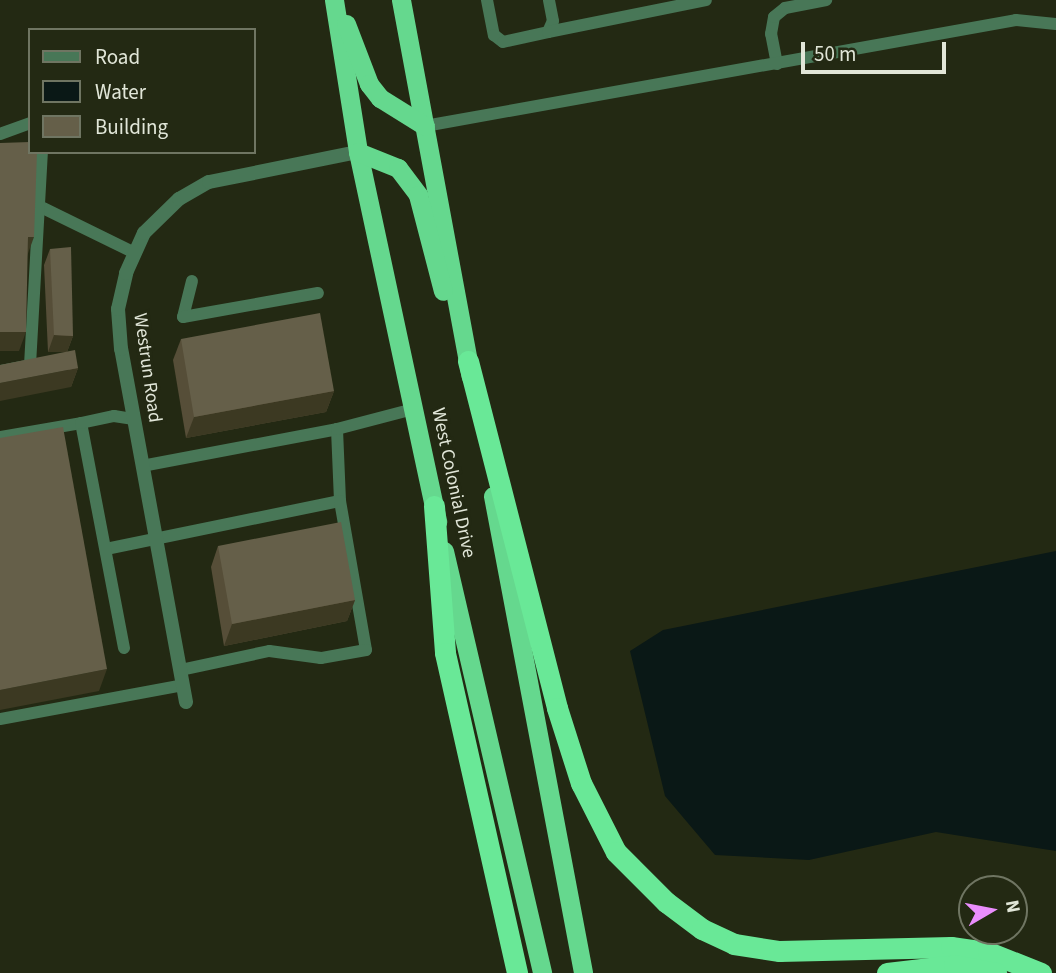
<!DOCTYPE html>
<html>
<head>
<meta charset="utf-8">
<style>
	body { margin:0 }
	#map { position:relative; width:1056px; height:973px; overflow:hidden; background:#232913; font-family:"Source Sans 3",sans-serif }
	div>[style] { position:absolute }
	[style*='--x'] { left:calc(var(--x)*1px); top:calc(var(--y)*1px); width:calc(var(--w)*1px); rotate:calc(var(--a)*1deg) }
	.water>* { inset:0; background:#0a1816 }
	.service>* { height:12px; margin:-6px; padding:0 6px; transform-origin:6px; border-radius:6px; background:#487757 }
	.minor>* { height:14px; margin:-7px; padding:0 7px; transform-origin:7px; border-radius:7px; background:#487757 }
	.trunk>* { height:19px; margin:-9.5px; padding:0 9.5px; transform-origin:9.5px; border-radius:9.5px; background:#65d88e }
	.motorway>* { height:21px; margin:-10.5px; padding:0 10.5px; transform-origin:10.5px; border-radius:10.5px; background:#69e897 }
	.wall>* { inset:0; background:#564e38 }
	.shaded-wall>* { inset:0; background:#3c3922 }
	.building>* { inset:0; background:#655f49 }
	span { translate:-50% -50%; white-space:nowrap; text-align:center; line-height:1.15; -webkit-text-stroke:6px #232913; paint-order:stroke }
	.street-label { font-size:19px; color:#e1e6d8 }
	.legend { position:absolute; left:28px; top:28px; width:228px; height:126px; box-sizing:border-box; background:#232913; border:2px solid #6f7562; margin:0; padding:9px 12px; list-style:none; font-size:21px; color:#e1e6d8 }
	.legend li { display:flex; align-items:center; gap:14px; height:35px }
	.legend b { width:35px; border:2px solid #6f7562 }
	.north { position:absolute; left:958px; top:875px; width:70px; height:70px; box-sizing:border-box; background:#232913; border:2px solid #6f7562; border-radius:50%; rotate:80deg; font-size:19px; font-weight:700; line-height:28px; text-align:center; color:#e1e6d8 }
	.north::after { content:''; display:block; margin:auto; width:24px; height:32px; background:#ea8dfd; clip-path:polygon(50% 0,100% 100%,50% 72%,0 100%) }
	.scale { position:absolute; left:801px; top:42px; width:145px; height:32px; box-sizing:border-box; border:4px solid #e1e6d8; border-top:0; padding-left:9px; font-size:21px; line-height:24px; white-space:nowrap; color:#e1e6d8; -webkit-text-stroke:5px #232913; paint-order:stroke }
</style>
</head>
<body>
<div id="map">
	<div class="water">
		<i style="clip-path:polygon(1056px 551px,1056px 851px,936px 832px,809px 860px,715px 855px,665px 796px,630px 651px,663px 630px)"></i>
	</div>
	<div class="service">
		<i style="--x:487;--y:0;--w:36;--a:79"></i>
		<i style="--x:494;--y:35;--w:11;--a:38"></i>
		<i style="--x:503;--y:42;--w:46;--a:-12.5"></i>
		<i style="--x:548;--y:32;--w:12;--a:-66"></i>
		<i style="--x:553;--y:21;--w:21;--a:-101"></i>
		<i style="--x:548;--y:32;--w:161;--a:-11.4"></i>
		<i style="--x:777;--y:64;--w:31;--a:-101"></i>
		<i style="--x:771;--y:34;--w:17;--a:-80"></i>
		<i style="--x:774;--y:17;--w:14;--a:-39"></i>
		<i style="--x:785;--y:8;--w:42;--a:-11"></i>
		<i style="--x:425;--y:126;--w:600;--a:-10.17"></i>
		<i style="--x:1016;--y:20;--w:40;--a:5.7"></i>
		<i style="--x:0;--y:134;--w:32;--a:-20"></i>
		<i style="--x:43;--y:208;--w:102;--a:26.1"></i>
		<i style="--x:192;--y:281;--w:37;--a:104"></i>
		<i style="--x:183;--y:317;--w:137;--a:-10.1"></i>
		<i style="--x:0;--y:371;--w:31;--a:-11"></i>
		<i style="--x:30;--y:365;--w:213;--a:-86.8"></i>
		<i style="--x:0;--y:437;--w:82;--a:-9.8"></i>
		<i style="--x:142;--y:466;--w:198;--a:-10.7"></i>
		<i style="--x:340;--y:501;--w:72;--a:-92.4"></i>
		<i style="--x:337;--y:429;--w:79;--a:-14.7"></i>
		<i style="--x:106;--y:549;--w:239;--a:-11.6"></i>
		<i style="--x:340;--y:501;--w:151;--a:80.1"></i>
		<i style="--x:366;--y:650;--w:46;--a:169.9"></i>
		<i style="--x:321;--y:658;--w:52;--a:-172.3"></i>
		<i style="--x:269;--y:651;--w:91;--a:167.9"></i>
		<i style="--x:124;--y:648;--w:229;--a:-100.8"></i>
		<i style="--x:81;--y:423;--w:34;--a:-12"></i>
		<i style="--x:114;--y:416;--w:20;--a:9"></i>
		<i style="--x:0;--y:719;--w:186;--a:-10.5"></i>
	</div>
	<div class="minor">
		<i style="--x:186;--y:702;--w:359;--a:-100.4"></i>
		<i style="--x:121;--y:349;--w:40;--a:-94.3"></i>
		<i style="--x:118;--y:309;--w:37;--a:-77"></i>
		<i style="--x:126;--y:273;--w:44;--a:-65.8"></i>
		<i style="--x:144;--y:233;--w:49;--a:-44.2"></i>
		<i style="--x:179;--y:199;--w:34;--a:-30"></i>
		<i style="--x:209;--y:182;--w:152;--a:-11.4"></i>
	</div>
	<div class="trunk">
		<i style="--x:334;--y:0;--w:154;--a:81"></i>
		<i style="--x:358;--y:152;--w:378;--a:77.9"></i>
		<i style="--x:401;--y:0;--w:383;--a:79.5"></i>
		<i style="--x:346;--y:24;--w:64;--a:69"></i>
		<i style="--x:369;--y:84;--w:18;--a:52"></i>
		<i style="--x:380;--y:98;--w:53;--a:31.9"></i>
		<i style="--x:358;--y:152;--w:43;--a:21.8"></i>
		<i style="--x:398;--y:168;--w:34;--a:53"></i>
		<i style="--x:418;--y:195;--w:99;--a:75.4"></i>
		<i style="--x:493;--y:496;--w:485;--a:79.3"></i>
		<i style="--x:444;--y:551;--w:433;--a:76.9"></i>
	</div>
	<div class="motorway">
		<i style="--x:468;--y:361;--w:358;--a:75.6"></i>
		<i style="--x:557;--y:708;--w:79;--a:72.3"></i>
		<i style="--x:581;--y:783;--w:77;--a:63.1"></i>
		<i style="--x:616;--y:852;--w:71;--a:45"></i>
		<i style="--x:666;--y:902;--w:45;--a:36.9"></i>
		<i style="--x:702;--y:929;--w:35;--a:25"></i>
		<i style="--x:734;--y:944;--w:46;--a:8.8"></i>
		<i style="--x:779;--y:951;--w:172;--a:-1.3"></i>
		<i style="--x:951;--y:947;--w:37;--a:8"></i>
		<i style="--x:988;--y:952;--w:57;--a:21.6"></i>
		<i style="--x:434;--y:506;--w:147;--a:85.7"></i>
		<i style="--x:445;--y:653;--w:328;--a:77.3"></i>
		<i style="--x:887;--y:973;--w:67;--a:-6.8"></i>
		<i style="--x:954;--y:965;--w:43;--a:10.8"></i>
	</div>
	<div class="wall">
		<i style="clip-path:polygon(50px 249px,73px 336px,67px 352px,78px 368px,71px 387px,66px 352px,48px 352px,44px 265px)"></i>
		<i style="clip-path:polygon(181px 339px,334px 391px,326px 412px,186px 438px,173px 360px)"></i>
		<i style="clip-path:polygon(218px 546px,355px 600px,347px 621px,224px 646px,211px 567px)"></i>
	</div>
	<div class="shaded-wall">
		<i style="clip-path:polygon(28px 237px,34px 237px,27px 256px)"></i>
		<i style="clip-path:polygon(0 332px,26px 332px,19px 351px,0 351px)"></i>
		<i style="clip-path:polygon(54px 335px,73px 336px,67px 352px,48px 352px)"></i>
		<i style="clip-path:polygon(78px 368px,71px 387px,0 401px,0 383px)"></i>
		<i style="clip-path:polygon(334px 391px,326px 412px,186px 438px,194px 417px)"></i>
		<i style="clip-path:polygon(355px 600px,347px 621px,224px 646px,232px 624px)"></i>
		<i style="clip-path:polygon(107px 669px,99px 691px,0 710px,0 690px)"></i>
	</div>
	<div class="building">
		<i style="clip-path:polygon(30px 142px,30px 152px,37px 152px,34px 237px,28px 237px,26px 332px,0 332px,0 143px)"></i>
		<i style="clip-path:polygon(71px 247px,73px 336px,54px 335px,50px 249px)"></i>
		<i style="clip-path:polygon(320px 313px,334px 391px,194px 417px,181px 339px)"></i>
		<i style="clip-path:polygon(75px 350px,78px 368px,0 383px,0 365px)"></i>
		<i style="clip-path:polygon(63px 427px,107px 669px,0 690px,0 438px)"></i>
		<i style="clip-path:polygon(341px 522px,355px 600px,232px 624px,218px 546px)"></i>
	</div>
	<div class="street-label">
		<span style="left:147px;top:368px;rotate:82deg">Westrun Road</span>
		<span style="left:453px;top:483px;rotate:78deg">West Colonial Drive</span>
	</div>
	<ul class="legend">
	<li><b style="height:9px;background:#487757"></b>Road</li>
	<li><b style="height:19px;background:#0a1816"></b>Water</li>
	<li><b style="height:19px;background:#655f49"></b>Building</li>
	</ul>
	<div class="north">N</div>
	<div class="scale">50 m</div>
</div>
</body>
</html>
